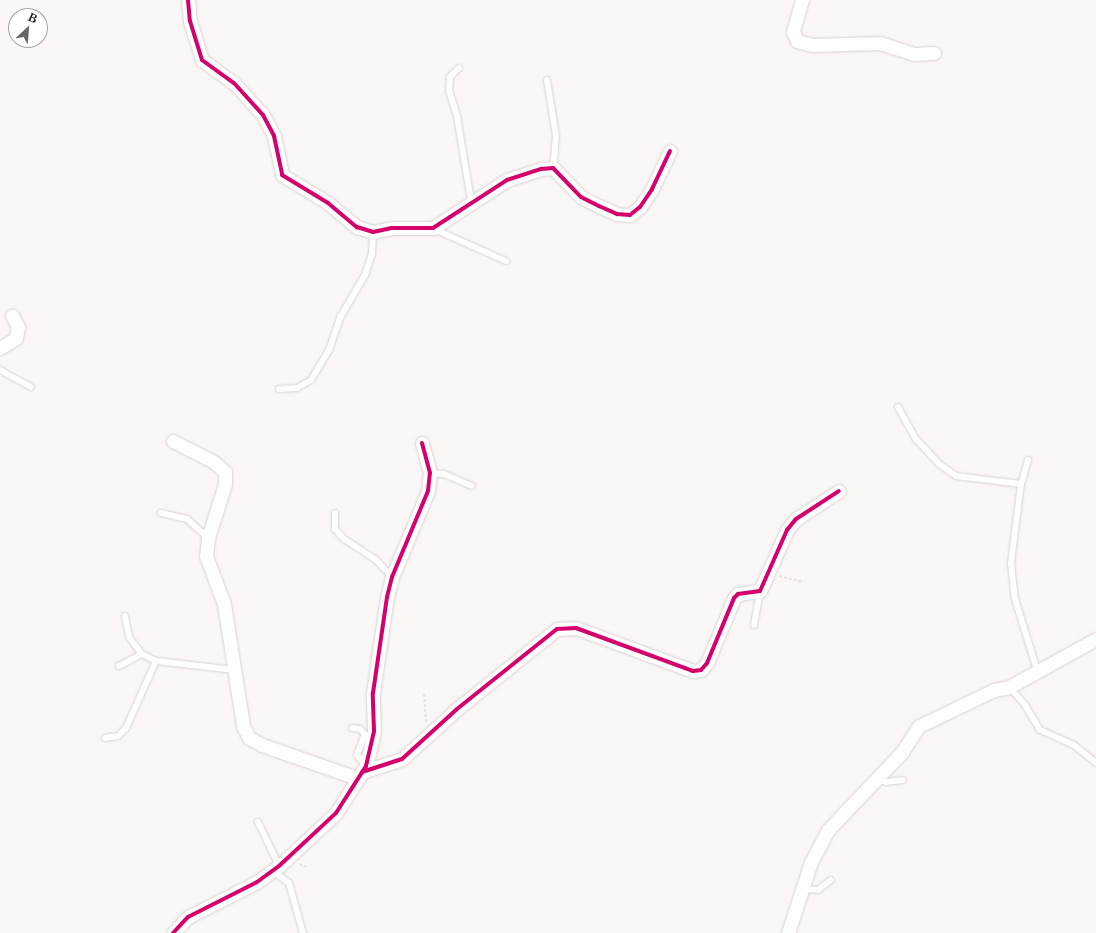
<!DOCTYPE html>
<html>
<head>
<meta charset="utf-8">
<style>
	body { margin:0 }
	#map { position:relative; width:1096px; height:933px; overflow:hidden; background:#fbf7f7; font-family:"Libre Baskerville",serif }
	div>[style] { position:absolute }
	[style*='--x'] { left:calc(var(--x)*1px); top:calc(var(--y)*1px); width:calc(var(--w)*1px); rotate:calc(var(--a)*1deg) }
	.path>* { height:2px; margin-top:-1px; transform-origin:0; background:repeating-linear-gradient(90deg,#e6e3e4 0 3px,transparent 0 5px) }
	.roads { filter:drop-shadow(0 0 1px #d7d2d3) drop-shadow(0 0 1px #d7d2d3) }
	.lane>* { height:6px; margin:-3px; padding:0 3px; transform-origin:3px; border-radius:3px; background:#fefefe }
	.street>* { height:13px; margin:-6.5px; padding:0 6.5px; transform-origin:6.5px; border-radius:6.5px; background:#fefefe }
	.cycleway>* { height:4px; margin:-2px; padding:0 2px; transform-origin:2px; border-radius:2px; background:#d6006c }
	span { translate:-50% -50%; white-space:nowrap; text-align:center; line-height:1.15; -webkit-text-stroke:3px #fff; paint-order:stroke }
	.north { position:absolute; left:8px; top:8px; width:40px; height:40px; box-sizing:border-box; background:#fff; border:1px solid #a5a2a3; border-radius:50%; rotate:26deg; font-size:11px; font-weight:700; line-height:16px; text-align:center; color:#1e1719 }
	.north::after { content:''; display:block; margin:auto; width:14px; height:18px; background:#6b6567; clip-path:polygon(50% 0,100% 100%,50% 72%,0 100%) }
</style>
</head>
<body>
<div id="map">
	<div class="path">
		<i style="--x:779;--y:576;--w:25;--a:14"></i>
		<i style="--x:424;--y:694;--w:28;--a:86"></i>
		<i style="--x:299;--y:864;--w:9;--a:21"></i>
	</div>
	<div class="roads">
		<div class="lane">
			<i style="--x:459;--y:68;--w:13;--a:135"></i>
			<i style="--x:450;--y:77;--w:13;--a:94"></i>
			<i style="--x:449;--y:90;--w:27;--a:73"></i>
			<i style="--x:457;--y:116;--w:86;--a:80.6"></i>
			<i style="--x:547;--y:80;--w:57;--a:80.9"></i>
			<i style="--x:556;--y:136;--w:32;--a:95"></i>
			<i style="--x:434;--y:229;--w:79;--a:24"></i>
			<i style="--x:0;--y:370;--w:35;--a:29"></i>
			<i style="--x:279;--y:389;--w:18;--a:-3"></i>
			<i style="--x:297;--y:388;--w:16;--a:-30"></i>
			<i style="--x:311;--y:380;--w:35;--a:-59"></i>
			<i style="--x:329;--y:350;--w:36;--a:-71"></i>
			<i style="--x:341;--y:316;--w:48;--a:-59.7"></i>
			<i style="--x:365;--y:275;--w:22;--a:-72"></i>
			<i style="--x:372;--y:254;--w:22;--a:-87"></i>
			<i style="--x:898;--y:407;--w:37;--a:61"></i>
			<i style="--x:916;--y:439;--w:34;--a:47"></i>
			<i style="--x:939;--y:464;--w:21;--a:35"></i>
			<i style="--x:956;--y:476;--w:65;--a:7"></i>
			<i style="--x:1028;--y:460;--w:25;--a:106"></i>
			<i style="--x:1021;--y:484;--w:80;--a:97.2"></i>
			<i style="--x:1011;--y:563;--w:36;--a:84"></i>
			<i style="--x:1015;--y:599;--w:74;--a:72.8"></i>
			<i style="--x:430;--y:473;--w:14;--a:4"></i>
			<i style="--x:444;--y:474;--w:30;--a:23"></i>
			<i style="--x:161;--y:513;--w:27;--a:13"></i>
			<i style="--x:187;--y:519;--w:27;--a:42"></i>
			<i style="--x:335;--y:513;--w:16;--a:90"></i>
			<i style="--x:335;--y:529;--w:13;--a:48"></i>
			<i style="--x:344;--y:539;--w:38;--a:33"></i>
			<i style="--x:376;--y:560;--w:23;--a:47"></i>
			<i style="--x:125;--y:616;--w:21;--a:79"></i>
			<i style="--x:129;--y:637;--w:21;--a:53"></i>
			<i style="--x:142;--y:654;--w:16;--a:27"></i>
			<i style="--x:156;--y:661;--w:79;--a:6.6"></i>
			<i style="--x:754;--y:625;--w:35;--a:-80"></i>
			<i style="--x:119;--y:666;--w:26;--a:-28"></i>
			<i style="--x:1009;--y:687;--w:24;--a:48"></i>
			<i style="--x:1025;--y:705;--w:29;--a:59"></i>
			<i style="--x:1040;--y:730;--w:37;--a:24"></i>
			<i style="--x:1074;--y:745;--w:28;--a:39"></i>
			<i style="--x:352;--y:728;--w:8;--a:7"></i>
			<i style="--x:360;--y:729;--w:7;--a:45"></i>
			<i style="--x:365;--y:734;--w:22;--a:111"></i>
			<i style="--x:357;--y:755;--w:14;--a:51"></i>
			<i style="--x:105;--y:738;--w:13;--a:-9"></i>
			<i style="--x:118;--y:736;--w:11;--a:-45"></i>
			<i style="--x:126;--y:728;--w:73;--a:-65.9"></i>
			<i style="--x:875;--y:779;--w:11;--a:15"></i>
			<i style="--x:886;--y:782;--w:17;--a:-7"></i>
			<i style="--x:258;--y:822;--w:49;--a:64.5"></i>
			<i style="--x:273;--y:871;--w:20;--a:37"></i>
			<i style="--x:289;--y:883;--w:52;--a:74.4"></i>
			<i style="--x:803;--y:889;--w:15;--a:4"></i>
			<i style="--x:818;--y:890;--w:16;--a:-38"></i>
		</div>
		<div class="street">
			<i style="--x:188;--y:0;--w:21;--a:85"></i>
			<i style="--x:190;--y:21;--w:41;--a:72.9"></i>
			<i style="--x:202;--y:60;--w:39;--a:36"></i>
			<i style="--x:234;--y:83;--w:43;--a:47.8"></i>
			<i style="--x:263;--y:115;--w:24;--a:62"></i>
			<i style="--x:274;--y:136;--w:40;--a:78"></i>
			<i style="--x:282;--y:175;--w:54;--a:31.3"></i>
			<i style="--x:328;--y:203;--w:38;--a:40"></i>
			<i style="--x:357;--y:227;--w:17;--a:17"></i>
			<i style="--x:373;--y:232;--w:19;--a:-12"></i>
			<i style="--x:392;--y:228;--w:41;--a:0"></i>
			<i style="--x:433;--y:228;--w:88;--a:-33"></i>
			<i style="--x:507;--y:180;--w:36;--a:-18"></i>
			<i style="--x:541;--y:169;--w:12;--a:-5"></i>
			<i style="--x:553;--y:168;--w:40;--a:46"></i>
			<i style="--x:581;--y:197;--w:20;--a:27"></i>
			<i style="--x:599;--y:206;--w:20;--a:24"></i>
			<i style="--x:617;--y:214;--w:13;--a:4"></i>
			<i style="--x:630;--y:215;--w:13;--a:-39"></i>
			<i style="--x:640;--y:207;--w:22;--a:-56"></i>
			<i style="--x:652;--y:189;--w:42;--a:-64.7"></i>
			<i style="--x:802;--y:0;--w:33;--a:106"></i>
			<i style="--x:793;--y:32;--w:10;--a:66"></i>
			<i style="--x:797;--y:41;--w:16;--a:15"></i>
			<i style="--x:812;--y:45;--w:68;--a:-1.7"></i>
			<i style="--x:880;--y:43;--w:36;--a:18"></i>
			<i style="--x:914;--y:54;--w:20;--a:-3"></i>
			<i style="--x:0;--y:348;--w:19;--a:-32"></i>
			<i style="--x:16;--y:338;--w:11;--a:-80"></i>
			<i style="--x:18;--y:327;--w:13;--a:-117"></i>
			<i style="--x:173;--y:441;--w:46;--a:27.1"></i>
			<i style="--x:214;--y:462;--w:15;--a:42"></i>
			<i style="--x:225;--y:472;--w:12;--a:90"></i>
			<i style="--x:225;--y:484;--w:57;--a:107.5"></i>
			<i style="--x:208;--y:538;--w:18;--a:96"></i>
			<i style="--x:206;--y:556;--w:51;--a:69.4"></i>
			<i style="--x:224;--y:604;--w:123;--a:81.1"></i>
			<i style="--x:243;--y:726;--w:13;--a:63"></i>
			<i style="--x:249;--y:738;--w:15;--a:28"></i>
			<i style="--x:262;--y:745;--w:101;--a:19.2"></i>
			<i style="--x:362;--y:772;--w:42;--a:-18"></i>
			<i style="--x:402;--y:759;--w:74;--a:-42.3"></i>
			<i style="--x:457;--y:709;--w:128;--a:-38.7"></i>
			<i style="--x:557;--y:629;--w:19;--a:-3"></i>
			<i style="--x:576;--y:628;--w:125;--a:20.2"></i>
			<i style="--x:693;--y:671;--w:8;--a:-7"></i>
			<i style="--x:701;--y:670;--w:9;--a:-49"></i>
			<i style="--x:707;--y:663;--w:70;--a:-67.4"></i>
			<i style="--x:734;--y:598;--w:6;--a:-45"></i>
			<i style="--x:738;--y:594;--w:22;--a:-8"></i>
			<i style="--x:760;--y:591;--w:67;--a:-66.1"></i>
			<i style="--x:787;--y:530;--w:14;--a:-51"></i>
			<i style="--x:796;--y:519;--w:51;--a:-33.1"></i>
			<i style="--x:173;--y:933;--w:22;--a:-47"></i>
			<i style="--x:188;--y:917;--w:77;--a:-26.9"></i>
			<i style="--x:257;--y:882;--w:27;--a:-36"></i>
			<i style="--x:279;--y:866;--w:78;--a:-42.9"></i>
			<i style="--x:336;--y:813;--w:56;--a:-57.4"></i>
			<i style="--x:366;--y:766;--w:36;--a:-77"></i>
			<i style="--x:374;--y:731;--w:38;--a:-92"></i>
			<i style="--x:373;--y:693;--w:97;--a:-81.7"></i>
			<i style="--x:387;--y:597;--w:21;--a:-76"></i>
			<i style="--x:392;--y:577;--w:93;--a:-67.3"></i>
			<i style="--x:428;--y:491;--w:18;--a:-84"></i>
			<i style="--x:430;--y:473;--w:31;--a:-105"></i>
			<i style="--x:788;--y:933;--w:75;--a:-72.1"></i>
			<i style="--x:811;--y:862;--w:36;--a:-62"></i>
			<i style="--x:828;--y:830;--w:108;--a:-46.5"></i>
			<i style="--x:902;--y:752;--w:31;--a:-57"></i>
			<i style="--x:919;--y:726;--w:83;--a:-25.6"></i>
			<i style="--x:994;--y:690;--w:15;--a:-11"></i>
			<i style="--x:1009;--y:687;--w:99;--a:-28.9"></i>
		</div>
	</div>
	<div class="cycleway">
		<i style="--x:188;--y:0;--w:21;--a:85"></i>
		<i style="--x:190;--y:21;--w:41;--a:72.9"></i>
		<i style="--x:202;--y:60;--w:39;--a:36"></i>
		<i style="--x:234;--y:83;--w:43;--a:47.8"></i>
		<i style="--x:263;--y:115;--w:24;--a:62"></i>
		<i style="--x:274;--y:136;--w:40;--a:78"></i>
		<i style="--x:282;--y:175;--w:54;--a:31.3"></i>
		<i style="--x:328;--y:203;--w:38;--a:40"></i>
		<i style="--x:357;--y:227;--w:17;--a:17"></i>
		<i style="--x:373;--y:232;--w:19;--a:-12"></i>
		<i style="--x:392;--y:228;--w:41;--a:0"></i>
		<i style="--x:433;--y:228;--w:88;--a:-33"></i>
		<i style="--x:507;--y:180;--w:36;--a:-18"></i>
		<i style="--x:541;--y:169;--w:12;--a:-5"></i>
		<i style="--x:553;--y:168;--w:40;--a:46"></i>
		<i style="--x:581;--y:197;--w:20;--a:27"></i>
		<i style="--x:599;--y:206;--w:20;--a:24"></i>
		<i style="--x:617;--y:214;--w:13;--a:4"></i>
		<i style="--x:630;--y:215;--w:13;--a:-39"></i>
		<i style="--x:640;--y:207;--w:22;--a:-56"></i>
		<i style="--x:652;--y:189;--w:42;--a:-64.7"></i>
		<i style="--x:362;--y:772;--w:42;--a:-18"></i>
		<i style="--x:402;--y:759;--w:74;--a:-42.3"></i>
		<i style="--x:457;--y:709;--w:128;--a:-38.7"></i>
		<i style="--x:557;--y:629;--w:19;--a:-3"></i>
		<i style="--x:576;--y:628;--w:125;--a:20.2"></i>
		<i style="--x:693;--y:671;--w:8;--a:-7"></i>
		<i style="--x:701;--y:670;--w:9;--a:-49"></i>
		<i style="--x:707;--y:663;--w:70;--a:-67.4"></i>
		<i style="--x:734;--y:598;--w:6;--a:-45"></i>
		<i style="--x:738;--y:594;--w:22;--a:-8"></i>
		<i style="--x:760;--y:591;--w:67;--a:-66.1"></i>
		<i style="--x:787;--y:530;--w:14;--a:-51"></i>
		<i style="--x:796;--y:519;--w:51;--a:-33.1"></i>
		<i style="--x:173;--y:933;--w:22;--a:-47"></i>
		<i style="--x:188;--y:917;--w:77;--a:-26.9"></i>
		<i style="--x:257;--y:882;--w:27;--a:-36"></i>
		<i style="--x:279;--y:866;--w:78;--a:-42.9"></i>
		<i style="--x:336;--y:813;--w:56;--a:-57.4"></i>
		<i style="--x:366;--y:766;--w:36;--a:-77"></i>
		<i style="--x:374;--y:731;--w:38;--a:-92"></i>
		<i style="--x:373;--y:693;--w:97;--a:-81.7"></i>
		<i style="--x:387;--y:597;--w:21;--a:-76"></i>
		<i style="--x:392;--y:577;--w:93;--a:-67.3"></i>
		<i style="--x:428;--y:491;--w:18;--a:-84"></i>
		<i style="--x:430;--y:473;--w:31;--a:-105"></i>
	</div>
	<div class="north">B</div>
</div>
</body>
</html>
